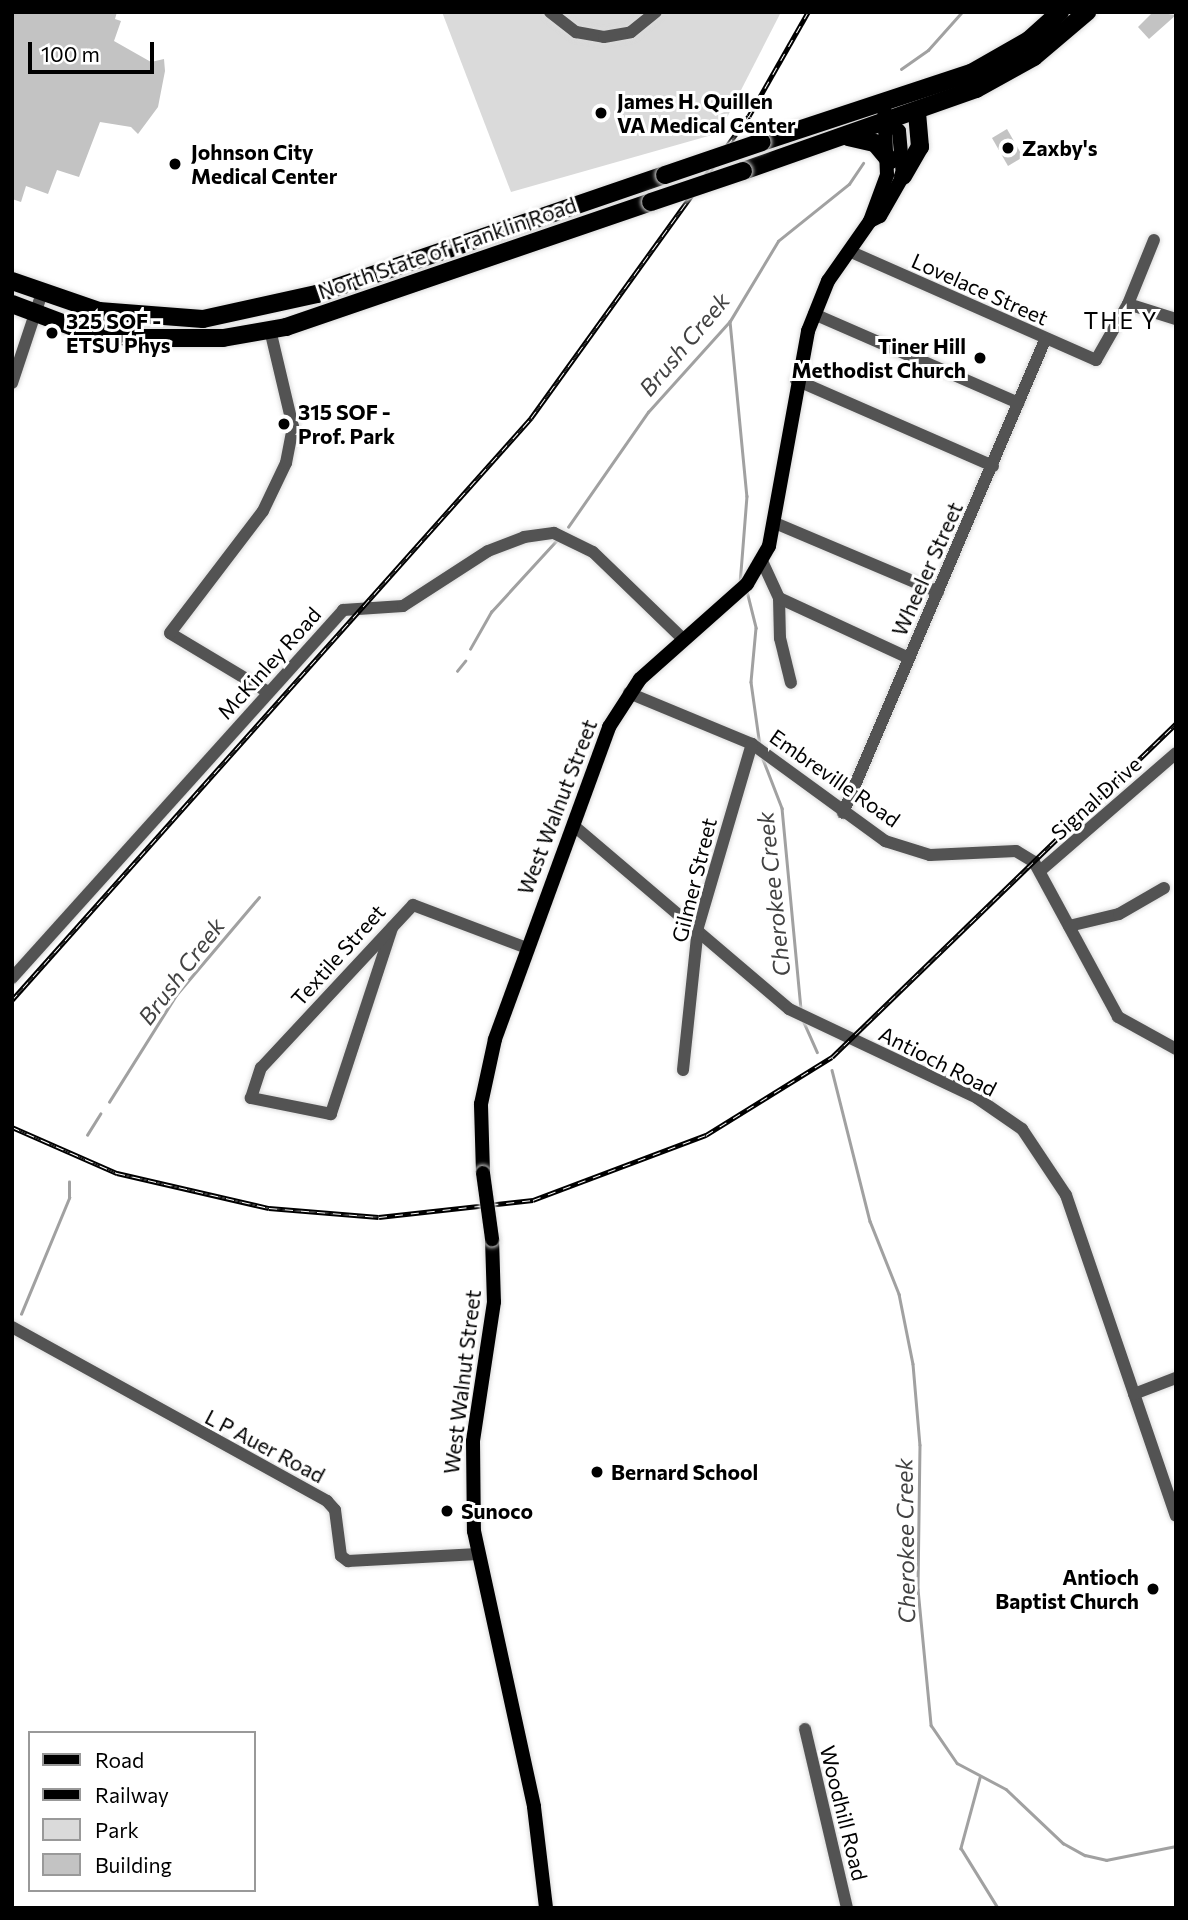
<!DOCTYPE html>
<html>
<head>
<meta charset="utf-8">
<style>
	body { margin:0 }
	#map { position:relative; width:1188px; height:1920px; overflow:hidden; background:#fff; font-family:Commissioner,sans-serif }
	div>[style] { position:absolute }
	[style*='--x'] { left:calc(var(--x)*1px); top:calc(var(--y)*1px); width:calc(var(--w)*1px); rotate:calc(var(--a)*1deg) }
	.green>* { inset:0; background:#dadada }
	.stream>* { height:2.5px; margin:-1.25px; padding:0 1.25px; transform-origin:1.25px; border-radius:1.25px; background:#a1a1a1 }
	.building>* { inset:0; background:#c3c3c3 }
	.roads { filter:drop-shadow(0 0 2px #dbdbdb) drop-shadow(0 0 2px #dbdbdb) }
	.minor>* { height:12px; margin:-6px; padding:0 6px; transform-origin:6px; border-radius:6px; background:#535353 }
	.major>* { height:14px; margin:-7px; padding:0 7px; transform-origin:7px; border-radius:7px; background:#000 }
	.highway>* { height:18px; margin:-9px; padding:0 9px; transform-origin:9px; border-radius:9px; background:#000 }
	.rail>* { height:5px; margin-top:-2.5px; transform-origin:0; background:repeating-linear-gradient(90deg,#fff 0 8px,#000 0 16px); box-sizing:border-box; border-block:2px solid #000 }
	.bridges { filter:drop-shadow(0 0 2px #dbdbdb) drop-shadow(0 0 2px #dbdbdb) }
	.major-bridge>* { height:14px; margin:-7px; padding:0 7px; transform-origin:7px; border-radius:7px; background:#000 }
	.highway-bridge>* { height:18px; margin:-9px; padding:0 9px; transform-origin:9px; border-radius:9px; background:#000 }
	.dots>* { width:19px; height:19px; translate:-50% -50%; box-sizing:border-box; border:4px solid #fff; border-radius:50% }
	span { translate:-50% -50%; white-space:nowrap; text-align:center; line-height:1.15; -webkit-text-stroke:6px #fff; paint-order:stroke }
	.poi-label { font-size:21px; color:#000; font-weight:700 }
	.left { translate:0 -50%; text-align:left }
	.right { translate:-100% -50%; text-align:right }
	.street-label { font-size:21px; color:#000 }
	.neighbourhood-label { font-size:23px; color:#000; letter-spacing:2px }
	.water-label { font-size:23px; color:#424242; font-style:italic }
	.frame { position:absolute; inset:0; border:14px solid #000; pointer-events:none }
	.legend { position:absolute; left:28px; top:1731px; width:228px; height:161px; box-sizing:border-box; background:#fff; border:2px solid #999; margin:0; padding:9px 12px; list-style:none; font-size:21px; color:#000 }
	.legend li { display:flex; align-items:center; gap:14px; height:35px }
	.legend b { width:35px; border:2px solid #999 }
	.scale { position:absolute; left:28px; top:42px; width:126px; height:32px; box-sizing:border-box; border:4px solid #000; border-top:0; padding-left:9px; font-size:21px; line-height:24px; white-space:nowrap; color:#000; -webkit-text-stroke:5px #fff; paint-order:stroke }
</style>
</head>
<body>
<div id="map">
	<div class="green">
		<i style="clip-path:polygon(442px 12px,781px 12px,719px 133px,511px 192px)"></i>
	</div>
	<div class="stream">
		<i style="--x:901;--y:69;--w:33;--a:-35"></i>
		<i style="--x:928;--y:50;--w:51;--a:-48.2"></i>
		<i style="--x:730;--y:321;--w:176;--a:84.5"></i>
		<i style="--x:747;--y:496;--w:88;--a:94.5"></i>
		<i style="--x:568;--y:527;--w:140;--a:-55.2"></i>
		<i style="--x:648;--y:412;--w:122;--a:-48"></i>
		<i style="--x:730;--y:321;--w:93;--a:-59"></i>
		<i style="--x:778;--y:241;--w:91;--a:-38.8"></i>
		<i style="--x:849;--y:184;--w:25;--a:-56"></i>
		<i style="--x:747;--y:591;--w:38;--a:76"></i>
		<i style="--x:756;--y:628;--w:54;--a:95.3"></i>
		<i style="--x:751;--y:682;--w:65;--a:82"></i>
		<i style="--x:470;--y:649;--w:43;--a:-60.4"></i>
		<i style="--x:491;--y:612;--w:98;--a:-47.5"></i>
		<i style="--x:457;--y:671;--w:13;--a:-51"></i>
		<i style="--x:763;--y:759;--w:53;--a:68.8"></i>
		<i style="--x:782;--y:808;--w:203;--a:84.6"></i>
		<i style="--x:803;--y:1020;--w:35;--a:66"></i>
		<i style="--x:832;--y:1070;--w:156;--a:75.9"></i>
		<i style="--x:870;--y:1221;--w:79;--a:68.3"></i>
		<i style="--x:899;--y:1294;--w:71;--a:78.7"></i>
		<i style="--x:913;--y:1364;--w:81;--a:85.1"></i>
		<i style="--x:920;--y:1445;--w:144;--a:90.8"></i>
		<i style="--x:918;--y:1589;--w:137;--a:84.5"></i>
		<i style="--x:931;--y:1725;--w:46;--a:55.6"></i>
		<i style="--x:957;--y:1763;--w:55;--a:28"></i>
		<i style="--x:1006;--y:1789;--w:79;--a:43.5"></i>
		<i style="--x:1063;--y:1843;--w:25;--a:29"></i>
		<i style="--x:1085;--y:1855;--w:22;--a:13"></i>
		<i style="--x:1106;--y:1860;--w:71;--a:-11.3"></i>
		<i style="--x:109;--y:1102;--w:126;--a:-57.9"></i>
		<i style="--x:176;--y:995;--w:128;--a:-49.7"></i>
		<i style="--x:87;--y:1135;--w:25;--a:-58"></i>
		<i style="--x:21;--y:1314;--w:126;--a:-67.5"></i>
		<i style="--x:69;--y:1198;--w:16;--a:-90"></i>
		<i style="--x:980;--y:1778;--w:73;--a:105.2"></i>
		<i style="--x:961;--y:1848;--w:70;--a:58.3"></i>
	</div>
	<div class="building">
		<i style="clip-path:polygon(12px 12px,117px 12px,115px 19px,121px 21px,114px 41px,151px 62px,164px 59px,165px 71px,158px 107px,138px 134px,131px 127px,100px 122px,79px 177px,57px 170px,48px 194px,26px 186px,21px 202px,12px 199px)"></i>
		<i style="clip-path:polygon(1153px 12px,1176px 15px,1149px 39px,1138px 27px)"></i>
		<i style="clip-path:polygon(1007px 129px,1023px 157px,1008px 166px,992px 138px)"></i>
	</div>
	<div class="roads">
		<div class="minor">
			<i style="--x:550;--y:12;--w:33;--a:38"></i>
			<i style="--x:576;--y:32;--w:28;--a:10"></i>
			<i style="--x:604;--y:37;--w:27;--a:-10"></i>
			<i style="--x:631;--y:32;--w:32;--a:-39"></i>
			<i style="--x:849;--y:251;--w:270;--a:23.8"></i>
			<i style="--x:1096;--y:360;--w:64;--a:-60.3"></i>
			<i style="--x:1128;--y:304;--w:69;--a:-67.9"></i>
			<i style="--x:1128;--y:304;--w:50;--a:17.4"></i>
			<i style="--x:814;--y:314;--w:223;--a:23.5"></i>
			<i style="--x:796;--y:380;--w:215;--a:23.6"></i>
			<i style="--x:12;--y:383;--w:95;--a:-71.6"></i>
			<i style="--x:775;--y:523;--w:177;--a:22.9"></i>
			<i style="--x:762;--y:561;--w:41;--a:65.3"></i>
			<i style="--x:779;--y:598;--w:40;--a:88.6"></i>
			<i style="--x:780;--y:638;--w:46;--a:76.3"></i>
			<i style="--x:779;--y:598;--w:143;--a:24.8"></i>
			<i style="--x:268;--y:692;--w:114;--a:-149"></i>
			<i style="--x:170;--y:633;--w:153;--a:-52.7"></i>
			<i style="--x:263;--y:511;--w:53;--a:-64.4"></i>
			<i style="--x:286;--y:463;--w:37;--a:-79"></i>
			<i style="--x:293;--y:427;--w:100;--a:-103.3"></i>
			<i style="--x:629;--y:693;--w:133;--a:22.5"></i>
			<i style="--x:752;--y:744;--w:165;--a:36.1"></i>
			<i style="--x:885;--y:841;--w:47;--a:17.3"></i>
			<i style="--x:930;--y:855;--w:86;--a:-2.7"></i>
			<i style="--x:1016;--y:851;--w:21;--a:31"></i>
			<i style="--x:1034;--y:862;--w:176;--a:61.5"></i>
			<i style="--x:1118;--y:1017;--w:66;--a:28.9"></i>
			<i style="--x:843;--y:813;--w:514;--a:-66.87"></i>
			<i style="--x:573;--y:825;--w:284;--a:40.4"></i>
			<i style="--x:789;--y:1009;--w:208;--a:25.3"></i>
			<i style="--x:977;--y:1098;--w:55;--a:34.6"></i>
			<i style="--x:1022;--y:1129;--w:79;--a:56.3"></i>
			<i style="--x:1066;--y:1195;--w:339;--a:71.1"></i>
			<i style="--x:1040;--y:871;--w:180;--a:-40.9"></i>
			<i style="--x:1069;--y:926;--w:51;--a:-13.5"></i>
			<i style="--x:1119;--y:914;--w:52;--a:-30"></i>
			<i style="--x:392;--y:928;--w:196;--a:108.2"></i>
			<i style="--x:331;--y:1114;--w:82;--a:-168.7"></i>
			<i style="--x:251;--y:1098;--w:32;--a:-72"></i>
			<i style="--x:261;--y:1068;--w:223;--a:-47"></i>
			<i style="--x:413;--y:905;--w:122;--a:20.7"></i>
			<i style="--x:12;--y:978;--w:495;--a:-48"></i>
			<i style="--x:343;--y:610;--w:60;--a:-3.8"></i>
			<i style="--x:403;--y:606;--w:101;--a:-32.9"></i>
			<i style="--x:488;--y:551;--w:39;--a:-21"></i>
			<i style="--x:524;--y:537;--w:30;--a:-8"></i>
			<i style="--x:554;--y:533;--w:43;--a:26"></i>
			<i style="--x:593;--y:552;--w:125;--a:44"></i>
			<i style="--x:683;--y:1070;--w:144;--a:-84"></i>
			<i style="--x:698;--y:927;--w:191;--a:-73.6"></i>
			<i style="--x:12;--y:1327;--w:360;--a:28.9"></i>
			<i style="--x:327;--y:1501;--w:12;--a:48"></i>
			<i style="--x:335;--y:1510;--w:46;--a:82.6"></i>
			<i style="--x:341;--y:1556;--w:9;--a:36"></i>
			<i style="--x:348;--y:1561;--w:130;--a:-3.1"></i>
			<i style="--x:1134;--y:1394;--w:45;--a:-20.9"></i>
			<i style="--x:805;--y:1729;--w:184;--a:76.8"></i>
		</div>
		<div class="major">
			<i style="--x:870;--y:221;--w:11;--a:-27"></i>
			<i style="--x:880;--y:216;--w:46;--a:-60.1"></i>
			<i style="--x:903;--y:176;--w:45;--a:-95.1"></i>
			<i style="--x:899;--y:131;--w:15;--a:-138"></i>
			<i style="--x:483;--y:1173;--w:69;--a:-91.7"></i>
			<i style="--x:481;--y:1104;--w:66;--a:-77.8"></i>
			<i style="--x:495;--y:1039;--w:332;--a:-69.9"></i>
			<i style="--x:609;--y:727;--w:57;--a:-57.1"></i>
			<i style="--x:640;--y:679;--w:143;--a:-41.6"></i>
			<i style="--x:747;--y:584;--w:44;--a:-59.9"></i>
			<i style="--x:769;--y:546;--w:219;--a:-79.7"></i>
			<i style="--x:808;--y:331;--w:54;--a:-68.2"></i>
			<i style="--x:828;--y:281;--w:73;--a:-55"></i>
			<i style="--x:870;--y:221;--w:49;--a:-69.7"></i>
			<i style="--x:887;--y:175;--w:71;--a:-92.4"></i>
			<i style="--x:492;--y:1239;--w:63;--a:88.2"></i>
			<i style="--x:494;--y:1302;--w:141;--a:98.6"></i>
			<i style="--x:473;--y:1441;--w:90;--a:89.4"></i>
			<i style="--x:474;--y:1531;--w:282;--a:77.7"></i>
			<i style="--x:534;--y:1807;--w:102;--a:83.2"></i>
		</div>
		<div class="highway">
			<i style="--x:848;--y:137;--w:28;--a:13"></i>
			<i style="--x:875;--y:143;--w:23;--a:50"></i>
			<i style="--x:762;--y:142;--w:220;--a:-18.3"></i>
			<i style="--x:971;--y:73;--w:67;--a:-29.6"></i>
			<i style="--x:1029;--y:40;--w:42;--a:-42.1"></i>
			<i style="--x:743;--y:171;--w:247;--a:-19.4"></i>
			<i style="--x:976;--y:89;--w:66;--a:-28.9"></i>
			<i style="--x:1034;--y:57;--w:70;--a:-40.3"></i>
			<i style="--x:903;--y:176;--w:34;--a:-60"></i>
			<i style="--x:920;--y:147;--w:35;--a:-95"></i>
			<i style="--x:12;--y:281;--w:92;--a:19"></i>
			<i style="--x:99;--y:311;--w:104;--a:4.4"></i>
			<i style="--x:203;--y:319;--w:117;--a:-12.4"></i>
			<i style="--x:317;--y:294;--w:368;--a:-18.9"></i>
			<i style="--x:12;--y:304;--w:77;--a:20.6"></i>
			<i style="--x:84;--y:331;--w:52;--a:7.7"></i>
			<i style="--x:136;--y:338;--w:87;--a:0"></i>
			<i style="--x:223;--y:338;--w:64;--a:-9.9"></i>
			<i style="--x:286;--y:327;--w:386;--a:-18.9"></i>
		</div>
	</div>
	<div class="rail">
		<i style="--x:12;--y:1000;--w:780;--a:-48.27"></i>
		<i style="--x:531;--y:418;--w:372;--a:-54.2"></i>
		<i style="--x:749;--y:116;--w:120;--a:-60.4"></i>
		<i style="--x:12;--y:1127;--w:115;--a:23.7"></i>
		<i style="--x:117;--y:1173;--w:156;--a:13"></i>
		<i style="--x:269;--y:1208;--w:110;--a:4.7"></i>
		<i style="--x:379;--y:1217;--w:155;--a:-6.3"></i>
		<i style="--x:533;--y:1200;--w:185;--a:-20.6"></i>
		<i style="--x:706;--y:1135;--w:148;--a:-31.8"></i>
		<i style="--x:832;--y:1057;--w:479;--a:-44.1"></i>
	</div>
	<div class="bridges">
		<div class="major-bridge">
			<i style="--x:483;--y:1173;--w:67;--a:82.2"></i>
		</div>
		<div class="highway-bridge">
			<i style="--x:665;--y:175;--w:102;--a:-18.8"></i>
			<i style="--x:651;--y:202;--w:97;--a:-18.6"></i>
		</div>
	</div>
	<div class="dots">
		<i style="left:601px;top:113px;background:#000"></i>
		<i style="left:1008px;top:148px;background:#000"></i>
		<i style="left:175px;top:164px;background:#000"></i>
		<i style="left:52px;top:333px;background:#000"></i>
		<i style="left:980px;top:358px;background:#000"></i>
		<i style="left:284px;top:424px;background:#000"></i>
		<i style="left:597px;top:1472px;background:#000"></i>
		<i style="left:447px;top:1511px;background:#000"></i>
		<i style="left:1153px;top:1589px;background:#000"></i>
	</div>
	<div class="poi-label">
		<span class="left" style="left:617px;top:113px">James H. Quillen<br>VA Medical Center</span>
		<span class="left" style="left:1022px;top:148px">Zaxby's</span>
		<span class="left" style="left:191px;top:164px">Johnson City<br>Medical Center</span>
		<span class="left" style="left:66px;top:333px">325 SOF -<br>ETSU Phys</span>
		<span class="right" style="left:966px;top:358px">Tiner Hill<br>Methodist Church</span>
		<span class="left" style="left:298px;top:424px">315 SOF -<br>Prof. Park</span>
		<span class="left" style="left:611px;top:1472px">Bernard School</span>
		<span class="left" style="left:461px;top:1511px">Sunoco</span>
		<span class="right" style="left:1139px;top:1589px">Antioch<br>Baptist Church</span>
	</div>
	<div class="street-label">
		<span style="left:447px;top:248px;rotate:-19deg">North State of Franklin Road</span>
		<span style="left:980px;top:289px;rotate:24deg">Lovelace Street</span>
		<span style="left:927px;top:569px;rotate:-66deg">Wheeler Street</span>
		<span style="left:269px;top:663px;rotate:-48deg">McKinley Road</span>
		<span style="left:835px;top:778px;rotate:35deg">Embreville Road</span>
		<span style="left:1096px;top:798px;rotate:-42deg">Signal Drive</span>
		<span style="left:557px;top:807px;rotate:-69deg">West Walnut Street</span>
		<span style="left:694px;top:880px;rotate:-76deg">Gilmer Street</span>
		<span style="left:338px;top:955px;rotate:-48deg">Textile Street</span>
		<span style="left:938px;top:1061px;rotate:27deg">Antioch Road</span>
		<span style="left:462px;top:1382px;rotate:-83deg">West Walnut Street</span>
		<span style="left:265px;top:1446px;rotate:28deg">L P Auer Road</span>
		<span style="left:844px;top:1813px;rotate:76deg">Woodhill Road</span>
	</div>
	<div class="neighbourhood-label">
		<span style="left:1121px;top:320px">THE Y</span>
	</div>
	<div class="water-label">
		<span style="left:684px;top:344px;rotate:-50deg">Brush Creek</span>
		<span style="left:773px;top:894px;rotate:-96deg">Cherokee Creek</span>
		<span style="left:181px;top:971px;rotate:-53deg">Brush Creek</span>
		<span style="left:905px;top:1541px;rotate:-91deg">Cherokee Creek</span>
	</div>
	<div class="frame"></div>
	<ul class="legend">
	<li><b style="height:9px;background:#000"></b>Road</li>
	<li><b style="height:9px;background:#000"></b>Railway</li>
	<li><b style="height:19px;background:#dadada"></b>Park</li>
	<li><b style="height:19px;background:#c3c3c3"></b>Building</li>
	</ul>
	<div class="scale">100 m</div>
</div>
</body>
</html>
